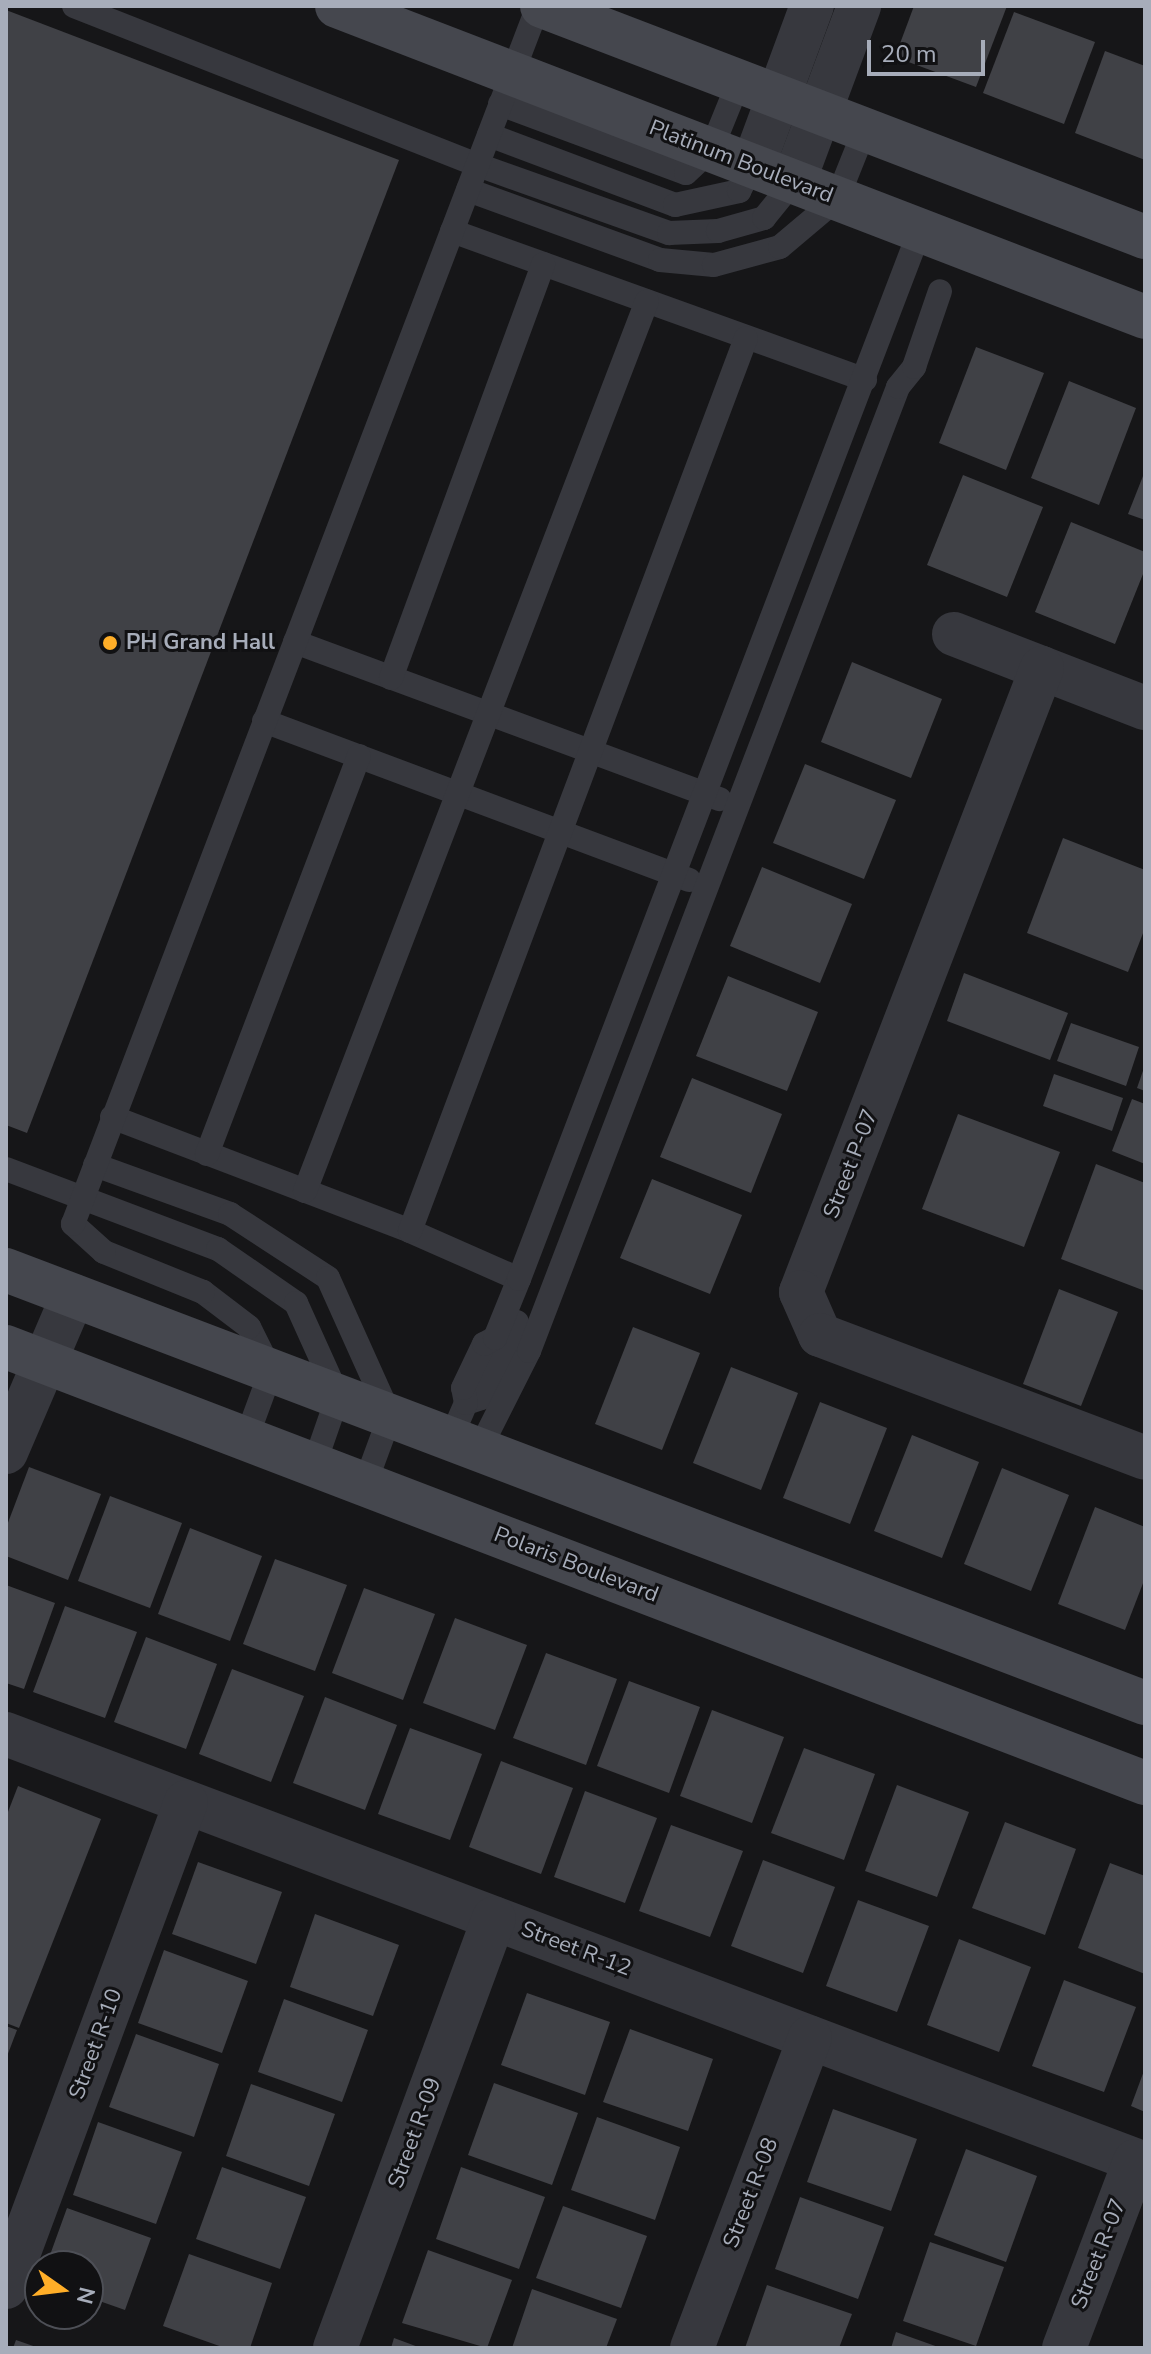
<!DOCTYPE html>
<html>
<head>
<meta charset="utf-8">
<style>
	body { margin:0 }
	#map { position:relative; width:1151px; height:2354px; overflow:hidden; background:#161618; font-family:"Nunito Sans",sans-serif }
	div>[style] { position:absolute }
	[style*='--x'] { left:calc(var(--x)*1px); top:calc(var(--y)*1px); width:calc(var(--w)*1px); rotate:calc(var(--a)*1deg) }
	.building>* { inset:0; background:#404146 }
	.lane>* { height:24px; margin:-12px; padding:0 12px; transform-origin:12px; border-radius:12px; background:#37383e }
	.street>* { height:44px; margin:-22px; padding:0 22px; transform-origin:22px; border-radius:22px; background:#37383e }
	.secondary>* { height:44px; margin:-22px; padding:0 22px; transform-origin:22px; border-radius:22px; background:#45474e }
	.dots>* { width:22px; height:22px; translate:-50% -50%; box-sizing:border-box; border:4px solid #111113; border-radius:50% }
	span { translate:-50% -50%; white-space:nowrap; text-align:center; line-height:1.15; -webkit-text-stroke:6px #111113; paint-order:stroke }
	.street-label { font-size:22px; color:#a7adba }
	.poi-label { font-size:22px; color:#a7adba; font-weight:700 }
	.left { translate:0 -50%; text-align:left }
	.frame { position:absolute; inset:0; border:8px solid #a7adba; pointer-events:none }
	.north { position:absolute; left:24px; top:2250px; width:80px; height:80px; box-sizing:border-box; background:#111113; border:2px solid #4d4f56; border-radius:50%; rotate:104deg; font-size:22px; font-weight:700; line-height:32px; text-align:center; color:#a7adba }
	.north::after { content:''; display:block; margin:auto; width:28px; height:36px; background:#ffae28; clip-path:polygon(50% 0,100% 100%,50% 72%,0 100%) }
	.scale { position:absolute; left:867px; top:40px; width:118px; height:36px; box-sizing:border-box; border:4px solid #a7adba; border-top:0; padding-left:10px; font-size:24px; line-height:28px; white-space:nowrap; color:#a7adba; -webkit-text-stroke:6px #111113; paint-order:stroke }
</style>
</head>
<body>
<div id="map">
	<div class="building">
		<i style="clip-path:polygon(914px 6px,1007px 6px,976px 87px,895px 57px)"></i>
		<i style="clip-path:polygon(6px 10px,399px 160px,27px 1133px,6px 1125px)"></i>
		<i style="clip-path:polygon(1014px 12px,1095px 42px,1064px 124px,983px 93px)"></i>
		<i style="clip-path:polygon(1105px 51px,1145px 66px,1145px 160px,1075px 133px)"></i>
		<i style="clip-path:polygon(976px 347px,1044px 373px,1006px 470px,939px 443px)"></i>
		<i style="clip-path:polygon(1069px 381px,1136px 408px,1099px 505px,1031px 478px)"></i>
		<i style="clip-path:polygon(1145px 471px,1145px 520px,1128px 514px)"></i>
		<i style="clip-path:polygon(963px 475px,1043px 507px,1007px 597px,927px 565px)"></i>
		<i style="clip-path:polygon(1071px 522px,1145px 552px,1145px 569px,1115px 644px,1035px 612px)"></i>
		<i style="clip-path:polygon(852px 662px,942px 699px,911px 778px,821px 742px)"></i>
		<i style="clip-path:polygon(805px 764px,896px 800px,864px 879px,773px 843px)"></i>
		<i style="clip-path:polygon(1063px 838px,1145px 870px,1145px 928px,1128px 972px,1027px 933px)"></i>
		<i style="clip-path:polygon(762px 867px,852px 904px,820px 983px,730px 946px)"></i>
		<i style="clip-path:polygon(964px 973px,1068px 1013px,1050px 1060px,947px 1021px)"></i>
		<i style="clip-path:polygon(728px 976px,818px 1012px,787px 1091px,696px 1056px)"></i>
		<i style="clip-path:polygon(1071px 1023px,1139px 1047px,1126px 1086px,1057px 1061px)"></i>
		<i style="clip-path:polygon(1145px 1065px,1145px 1091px,1137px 1088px)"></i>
		<i style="clip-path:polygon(1054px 1074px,1123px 1098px,1112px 1131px,1043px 1106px)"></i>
		<i style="clip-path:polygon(692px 1078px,782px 1114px,751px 1193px,660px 1157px)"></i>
		<i style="clip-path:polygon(1132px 1099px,1145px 1104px,1145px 1164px,1112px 1151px)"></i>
		<i style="clip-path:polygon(958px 1114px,1060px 1152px,1024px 1247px,922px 1209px)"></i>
		<i style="clip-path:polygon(1096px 1164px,1145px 1183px,1145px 1291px,1061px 1259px)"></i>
		<i style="clip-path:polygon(652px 1179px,742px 1215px,710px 1294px,620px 1258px)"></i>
		<i style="clip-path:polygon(1059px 1289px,1118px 1312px,1081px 1406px,1023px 1384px)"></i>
		<i style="clip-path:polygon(633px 1327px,700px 1353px,662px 1450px,595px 1424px)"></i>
		<i style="clip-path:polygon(731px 1367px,798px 1393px,761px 1490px,693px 1463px)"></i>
		<i style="clip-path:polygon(820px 1402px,887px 1428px,850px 1524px,783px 1498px)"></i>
		<i style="clip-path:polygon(912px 1435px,979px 1462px,942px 1558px,874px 1531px)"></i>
		<i style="clip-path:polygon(29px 1467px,101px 1494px,68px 1580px,6px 1556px,6px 1528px)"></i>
		<i style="clip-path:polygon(1002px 1468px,1069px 1495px,1031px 1591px,964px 1564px)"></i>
		<i style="clip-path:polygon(110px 1496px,182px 1523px,150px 1608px,78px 1581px)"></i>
		<i style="clip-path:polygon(1095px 1507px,1145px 1527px,1145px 1578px,1125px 1630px,1058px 1604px)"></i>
		<i style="clip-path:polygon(190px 1528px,262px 1556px,230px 1641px,158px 1614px)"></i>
		<i style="clip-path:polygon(275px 1559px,347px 1585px,315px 1671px,243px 1644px)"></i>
		<i style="clip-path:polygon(6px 1585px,55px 1603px,24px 1689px,6px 1683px)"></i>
		<i style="clip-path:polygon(364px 1588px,435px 1614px,403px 1700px,332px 1673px)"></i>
		<i style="clip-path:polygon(65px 1606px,137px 1632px,105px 1718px,33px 1692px)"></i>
		<i style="clip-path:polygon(455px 1618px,527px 1645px,495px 1730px,423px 1703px)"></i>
		<i style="clip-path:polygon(146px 1637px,217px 1664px,186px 1749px,114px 1722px)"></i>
		<i style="clip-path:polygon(546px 1653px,617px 1679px,586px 1765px,513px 1738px)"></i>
		<i style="clip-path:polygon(232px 1669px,304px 1696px,271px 1782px,199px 1754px)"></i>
		<i style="clip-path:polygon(629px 1681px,700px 1707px,669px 1793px,597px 1766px)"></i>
		<i style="clip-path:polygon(325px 1697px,397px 1725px,365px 1810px,293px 1783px)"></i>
		<i style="clip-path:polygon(712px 1710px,784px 1737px,752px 1823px,680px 1796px)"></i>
		<i style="clip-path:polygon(410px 1728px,482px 1754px,450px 1840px,378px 1814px)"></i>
		<i style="clip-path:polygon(804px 1748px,875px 1774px,844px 1860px,771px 1833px)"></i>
		<i style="clip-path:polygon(501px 1761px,573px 1788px,541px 1874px,469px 1847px)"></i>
		<i style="clip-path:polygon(897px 1785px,969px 1812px,937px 1897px,865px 1871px)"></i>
		<i style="clip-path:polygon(18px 1786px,101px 1819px,19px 2028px,6px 2023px,6px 1817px)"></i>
		<i style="clip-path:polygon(585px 1791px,657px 1818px,625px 1903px,554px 1877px)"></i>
		<i style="clip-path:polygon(1005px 1822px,1076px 1849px,1045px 1935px,972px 1908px)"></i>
		<i style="clip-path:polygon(671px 1825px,743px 1851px,710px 1937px,639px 1911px)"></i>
		<i style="clip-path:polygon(763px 1860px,835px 1887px,803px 1973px,731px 1946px)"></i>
		<i style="clip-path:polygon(198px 1862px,282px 1892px,256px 1964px,172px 1934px)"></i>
		<i style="clip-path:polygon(1110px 1863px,1145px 1876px,1145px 1974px,1078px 1948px)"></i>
		<i style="clip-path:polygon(858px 1900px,929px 1926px,897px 2012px,826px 1986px)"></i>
		<i style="clip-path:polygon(315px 1914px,399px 1945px,373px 2016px,290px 1987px)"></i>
		<i style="clip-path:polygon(959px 1939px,1031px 1967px,999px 2052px,927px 2025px)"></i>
		<i style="clip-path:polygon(164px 1950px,248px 1981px,222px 2053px,138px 2023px)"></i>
		<i style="clip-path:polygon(1064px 1980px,1136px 2007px,1104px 2092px,1032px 2066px)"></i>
		<i style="clip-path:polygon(527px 1993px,610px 2022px,585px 2095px,501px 2065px)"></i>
		<i style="clip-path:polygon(284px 1999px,368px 2030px,342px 2102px,258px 2072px)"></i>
		<i style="clip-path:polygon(6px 2026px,17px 2030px,6px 2059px)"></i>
		<i style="clip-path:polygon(630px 2029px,713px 2059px,688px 2131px,603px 2102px)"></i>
		<i style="clip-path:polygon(136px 2034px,219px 2064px,194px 2137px,109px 2107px)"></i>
		<i style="clip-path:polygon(1145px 2068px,1145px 2112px,1131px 2106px)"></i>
		<i style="clip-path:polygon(494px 2083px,578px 2113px,552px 2185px,468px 2155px)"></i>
		<i style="clip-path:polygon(251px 2084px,335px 2114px,309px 2186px,226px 2156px)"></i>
		<i style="clip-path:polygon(833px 2109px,917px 2139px,891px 2211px,807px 2182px)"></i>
		<i style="clip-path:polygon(597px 2117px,680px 2147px,655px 2220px,571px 2190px)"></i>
		<i style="clip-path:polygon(98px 2122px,182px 2152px,156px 2224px,73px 2195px)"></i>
		<i style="clip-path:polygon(966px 2149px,1037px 2176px,1006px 2262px,934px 2235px)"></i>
		<i style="clip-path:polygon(222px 2167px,306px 2197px,280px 2269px,196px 2239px)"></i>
		<i style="clip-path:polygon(461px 2167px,545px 2197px,519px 2269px,436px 2239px)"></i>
		<i style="clip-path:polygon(800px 2197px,884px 2227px,858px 2299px,775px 2269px)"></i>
		<i style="clip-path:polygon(563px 2206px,647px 2236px,621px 2308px,536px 2278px)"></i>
		<i style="clip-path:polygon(67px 2208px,151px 2238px,125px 2310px,88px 2297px,88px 2266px,46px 2266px)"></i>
		<i style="clip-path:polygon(930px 2242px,1004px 2267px,976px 2346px,903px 2321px)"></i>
		<i style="clip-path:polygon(428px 2250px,512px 2280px,487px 2348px,402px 2323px)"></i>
		<i style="clip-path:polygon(189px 2254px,272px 2283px,250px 2348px,225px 2348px,163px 2326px)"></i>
		<i style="clip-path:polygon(767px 2285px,852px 2314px,839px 2348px,745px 2348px)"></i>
		<i style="clip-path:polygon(532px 2289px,617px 2319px,606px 2348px,512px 2348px)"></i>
		<i style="clip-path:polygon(896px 2332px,941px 2348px,891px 2348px)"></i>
		<i style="clip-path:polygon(394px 2338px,421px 2348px,391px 2348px)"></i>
		<i style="clip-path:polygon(16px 2340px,39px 2348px,13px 2348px)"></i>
	</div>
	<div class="lane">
		<i style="--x:74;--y:6;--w:434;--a:21.5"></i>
		<i style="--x:478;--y:165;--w:203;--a:19.6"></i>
		<i style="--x:669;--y:233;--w:49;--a:-2.3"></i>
		<i style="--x:718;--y:231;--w:48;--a:-15.8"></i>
		<i style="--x:764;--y:218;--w:48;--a:-51"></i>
		<i style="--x:500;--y:104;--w:198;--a:20.4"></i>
		<i style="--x:686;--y:173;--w:34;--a:-43"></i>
		<i style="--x:711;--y:150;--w:74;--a:-67.9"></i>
		<i style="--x:489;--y:135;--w:199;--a:20.6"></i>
		<i style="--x:675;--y:205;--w:66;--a:-12.3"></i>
		<i style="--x:739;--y:191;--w:29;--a:-61"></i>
		<i style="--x:468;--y:190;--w:204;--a:20"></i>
		<i style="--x:660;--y:260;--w:54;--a:5.3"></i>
		<i style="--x:714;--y:265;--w:68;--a:-15.3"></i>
		<i style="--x:780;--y:247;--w:75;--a:-40.1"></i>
		<i style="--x:837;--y:199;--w:75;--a:-68.2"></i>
		<i style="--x:452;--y:231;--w:439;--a:19.8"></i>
		<i style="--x:295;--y:642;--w:453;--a:20.3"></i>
		<i style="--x:391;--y:678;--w:441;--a:-69.8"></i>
		<i style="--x:264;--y:721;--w:454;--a:20.5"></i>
		<i style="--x:112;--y:1117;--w:319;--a:20.9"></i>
		<i style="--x:410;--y:1231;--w:119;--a:23.8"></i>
		<i style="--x:207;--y:1154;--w:426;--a:-69.1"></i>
		<i style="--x:95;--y:1165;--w:144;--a:19.9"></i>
		<i style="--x:230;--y:1214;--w:117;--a:33.1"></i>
		<i style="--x:328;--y:1278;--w:151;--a:65.8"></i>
		<i style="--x:390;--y:1416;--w:72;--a:110.2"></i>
		<i style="--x:6;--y:1169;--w:227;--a:20.7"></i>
		<i style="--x:218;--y:1249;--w:95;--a:34.7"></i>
		<i style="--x:296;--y:1303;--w:102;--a:65.7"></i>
		<i style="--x:338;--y:1396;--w:73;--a:109.2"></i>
		<i style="--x:305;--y:1191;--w:953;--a:-68.98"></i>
		<i style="--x:410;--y:1231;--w:954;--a:-69.38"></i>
		<i style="--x:466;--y:1403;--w:16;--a:-18"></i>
		<i style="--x:481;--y:1398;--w:84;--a:-64.7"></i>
		<i style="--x:246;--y:1439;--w:72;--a:-69.8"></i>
		<i style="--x:271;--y:1371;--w:49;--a:-116.6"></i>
		<i style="--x:249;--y:1327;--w:58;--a:-142.7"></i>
		<i style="--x:203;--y:1292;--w:107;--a:-158"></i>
		<i style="--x:104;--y:1252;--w:42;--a:-137.9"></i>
		<i style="--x:73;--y:1224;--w:1304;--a:-69.1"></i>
		<i style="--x:450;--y:1440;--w:40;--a:-66.6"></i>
		<i style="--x:466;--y:1403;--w:15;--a:-101"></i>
		<i style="--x:463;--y:1388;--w:49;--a:-64.5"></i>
		<i style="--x:484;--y:1344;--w:13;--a:-29"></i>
		<i style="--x:495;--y:1338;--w:64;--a:-67.9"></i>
		<i style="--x:519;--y:1279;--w:1123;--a:-69.08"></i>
		<i style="--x:479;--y:1450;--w:111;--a:-63.2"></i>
		<i style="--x:529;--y:1351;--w:1032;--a:-69.05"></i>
		<i style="--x:898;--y:387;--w:26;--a:-51"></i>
		<i style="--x:914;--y:367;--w:80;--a:-71.1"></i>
	</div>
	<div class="street">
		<i style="--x:753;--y:166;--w:171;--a:-69.8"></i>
		<i style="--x:794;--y:181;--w:187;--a:-69.6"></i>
		<i style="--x:954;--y:634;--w:205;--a:21.2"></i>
		<i style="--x:1042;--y:668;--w:669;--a:111.12"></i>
		<i style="--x:801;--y:1292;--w:47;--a:66.2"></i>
		<i style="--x:820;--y:1335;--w:347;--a:20.7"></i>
		<i style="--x:6;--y:1452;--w:170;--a:-66.8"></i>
		<i style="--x:6;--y:1734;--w:1217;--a:20.68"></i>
		<i style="--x:6;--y:2287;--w:517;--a:-69.64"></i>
		<i style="--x:335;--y:2348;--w:458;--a:-69.7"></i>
		<i style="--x:692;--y:2348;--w:332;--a:-69.2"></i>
		<i style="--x:1064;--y:2348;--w:200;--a:-69.2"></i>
	</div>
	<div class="secondary">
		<i style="--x:337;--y:6;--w:866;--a:21.05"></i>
		<i style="--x:542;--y:6;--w:646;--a:20.96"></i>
		<i style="--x:6;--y:1270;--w:1219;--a:20.81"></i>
		<i style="--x:6;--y:1347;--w:1220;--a:20.95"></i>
	</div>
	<div class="dots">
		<i style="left:110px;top:643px;background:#ffae28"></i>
	</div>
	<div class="street-label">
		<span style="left:741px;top:162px;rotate:21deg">Platinum Boulevard</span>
		<span style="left:851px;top:1164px;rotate:-69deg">Street P-07</span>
		<span style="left:576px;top:1565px;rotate:21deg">Polaris Boulevard</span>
		<span style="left:576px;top:1949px;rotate:21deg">Street R-12</span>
		<span style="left:96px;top:2044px;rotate:-70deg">Street R-10</span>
		<span style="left:415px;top:2133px;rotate:-70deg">Street R-09</span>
		<span style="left:751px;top:2193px;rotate:-69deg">Street R-08</span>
		<span style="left:1099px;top:2254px;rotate:-69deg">Street R-07</span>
	</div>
	<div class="poi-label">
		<span class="left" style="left:126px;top:643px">PH Grand Hall</span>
	</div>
	<div class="frame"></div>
	<div class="north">N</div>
	<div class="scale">20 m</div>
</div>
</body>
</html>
